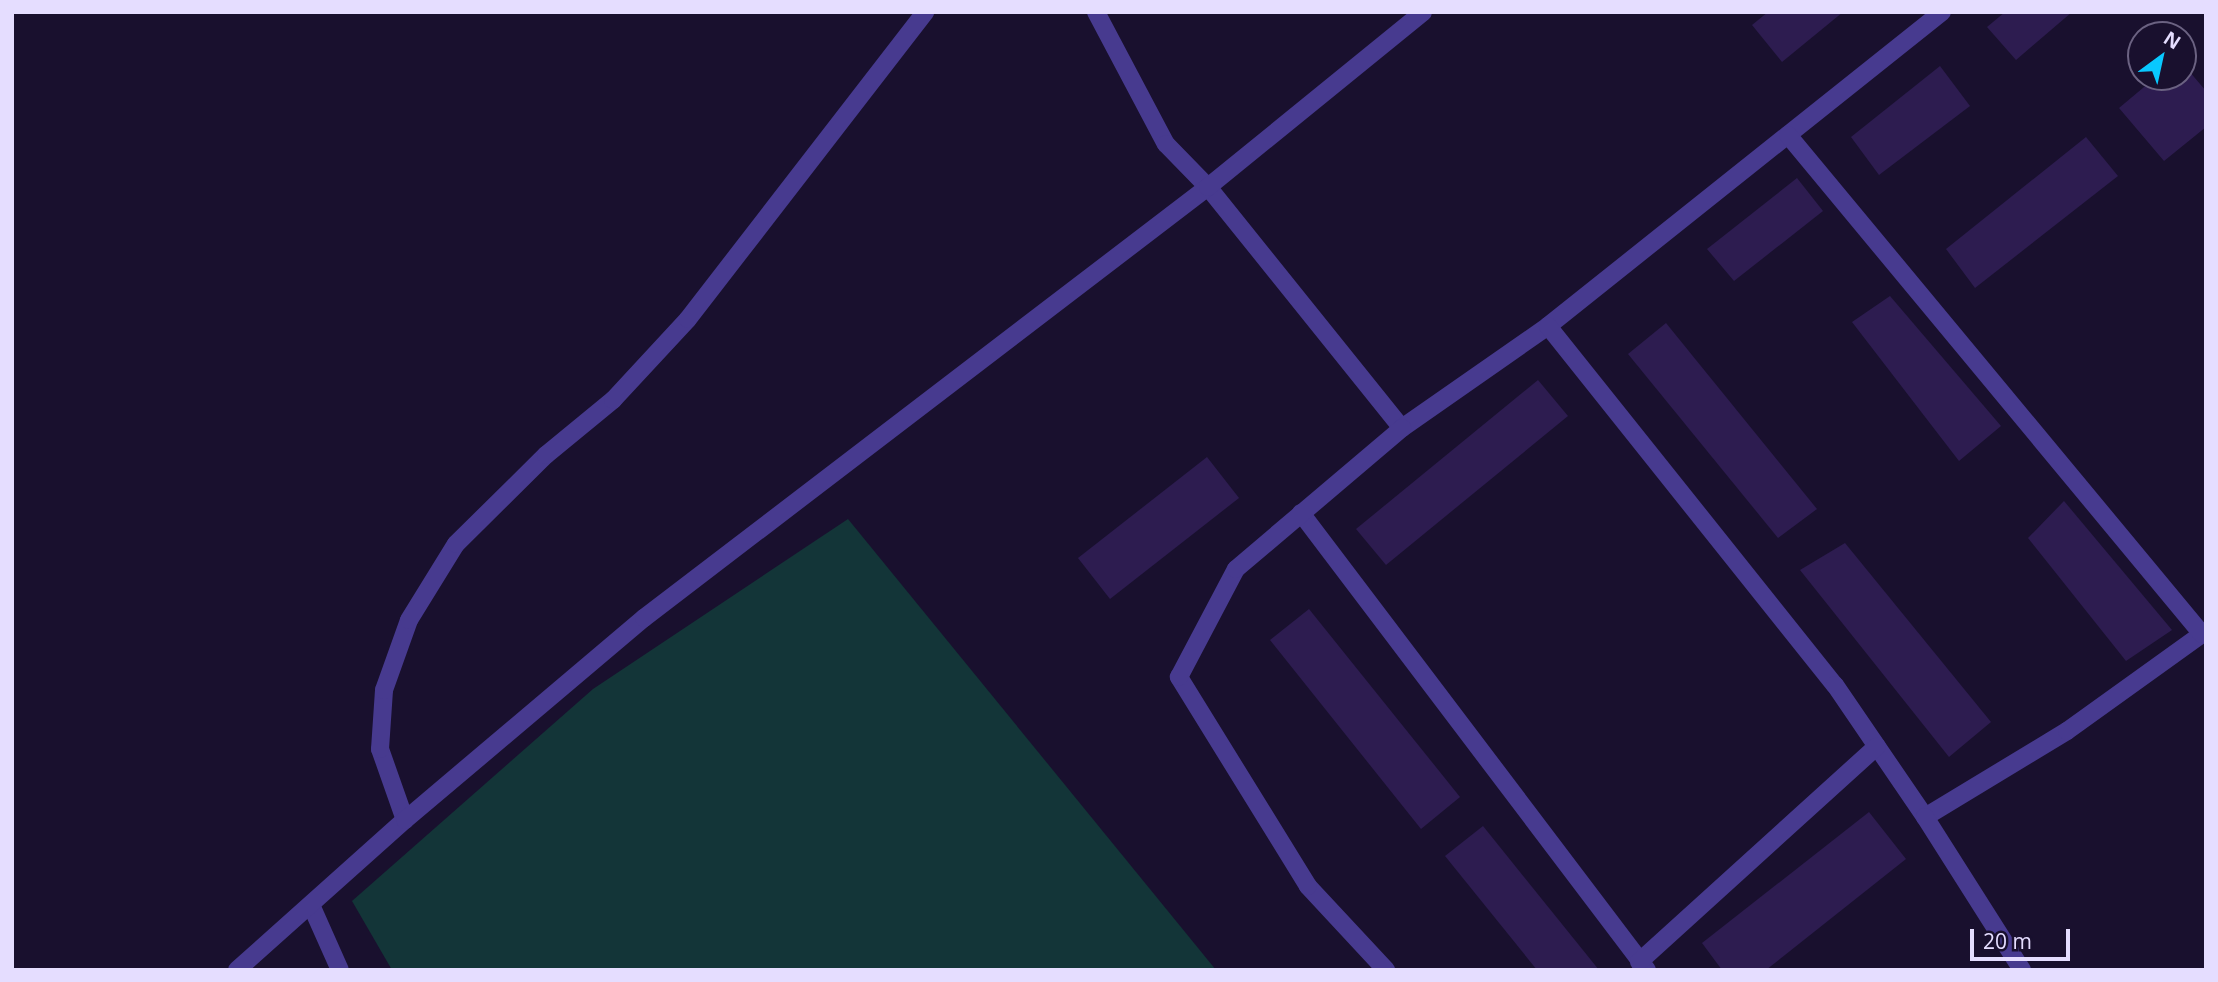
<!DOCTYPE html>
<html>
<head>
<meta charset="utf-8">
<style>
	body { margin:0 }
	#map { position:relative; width:2218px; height:982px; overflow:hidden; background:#19102e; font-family:"Open Sans",sans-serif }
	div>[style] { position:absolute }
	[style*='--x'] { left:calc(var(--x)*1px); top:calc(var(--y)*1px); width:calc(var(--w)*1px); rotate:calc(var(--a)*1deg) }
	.green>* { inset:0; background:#133538 }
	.building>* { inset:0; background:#2d1c50 }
	.minor>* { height:18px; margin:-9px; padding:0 9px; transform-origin:9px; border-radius:9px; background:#473a8f }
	span { translate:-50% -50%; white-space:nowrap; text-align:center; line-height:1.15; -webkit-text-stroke:6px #19102e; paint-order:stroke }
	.frame { position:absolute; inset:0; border:14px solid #e5ddff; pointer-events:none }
	.north { position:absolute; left:2127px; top:21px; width:70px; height:70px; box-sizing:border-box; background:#19102e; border:2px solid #6b6282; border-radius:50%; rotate:33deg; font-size:19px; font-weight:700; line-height:28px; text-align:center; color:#e5ddff }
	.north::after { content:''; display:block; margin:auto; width:24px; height:32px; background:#09c8ff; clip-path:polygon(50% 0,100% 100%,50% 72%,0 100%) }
	.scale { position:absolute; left:1970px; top:929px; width:100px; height:32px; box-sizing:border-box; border:4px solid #e5ddff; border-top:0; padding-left:9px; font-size:21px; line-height:24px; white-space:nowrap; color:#e5ddff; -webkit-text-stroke:5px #19102e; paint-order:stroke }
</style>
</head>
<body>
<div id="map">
	<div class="green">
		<i style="clip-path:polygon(848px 519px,1216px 970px,392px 970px,352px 901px,593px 689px)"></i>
	</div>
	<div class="building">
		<i style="clip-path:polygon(1768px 12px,1843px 12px,1782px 62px,1752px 25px)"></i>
		<i style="clip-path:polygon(2005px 12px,2072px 12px,2016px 60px,1987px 27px)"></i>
		<i style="clip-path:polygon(2183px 64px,2206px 91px,2206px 127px,2164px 161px,2119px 108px,2156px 77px,2183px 77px)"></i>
		<i style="clip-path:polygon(1940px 66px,1970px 106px,1879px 175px,1851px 137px)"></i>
		<i style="clip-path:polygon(2086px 137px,2118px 176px,1975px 288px,1946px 249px)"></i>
		<i style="clip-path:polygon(1797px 178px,1823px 211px,1734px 281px,1707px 249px)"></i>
		<i style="clip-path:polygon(1890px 296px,2001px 426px,1959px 461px,1852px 322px)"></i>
		<i style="clip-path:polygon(1666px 323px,1817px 509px,1778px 538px,1628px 354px)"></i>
		<i style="clip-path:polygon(1538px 380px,1568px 416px,1386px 565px,1356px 529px)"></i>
		<i style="clip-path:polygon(1207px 457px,1239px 498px,1110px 599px,1078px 558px)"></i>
		<i style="clip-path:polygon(2064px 501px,2172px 630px,2126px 661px,2028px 538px)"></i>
		<i style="clip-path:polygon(1845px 543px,1991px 722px,1949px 757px,1800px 570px)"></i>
		<i style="clip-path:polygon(1309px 609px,1460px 797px,1421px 829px,1270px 640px)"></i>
		<i style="clip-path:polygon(1869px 812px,1906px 859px,1766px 970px,1722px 970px,1702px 943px)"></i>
		<i style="clip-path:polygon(1483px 826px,1599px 970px,1537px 970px,1445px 856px)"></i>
	</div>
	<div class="minor">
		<i style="--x:1096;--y:12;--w:149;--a:62.1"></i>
		<i style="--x:1166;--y:144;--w:60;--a:45.7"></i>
		<i style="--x:1208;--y:187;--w:309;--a:51.2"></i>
		<i style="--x:1402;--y:428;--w:178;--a:-34.9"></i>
		<i style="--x:1942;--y:12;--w:504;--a:141.45"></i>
		<i style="--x:1548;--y:326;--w:460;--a:51.4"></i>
		<i style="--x:1835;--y:685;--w:160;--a:55.7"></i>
		<i style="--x:1925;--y:817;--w:166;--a:-31.2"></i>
		<i style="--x:2067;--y:731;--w:171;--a:-35.7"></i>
		<i style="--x:1788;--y:135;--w:648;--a:50.32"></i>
		<i style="--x:1301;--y:513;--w:573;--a:52.87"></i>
		<i style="--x:1925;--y:817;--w:181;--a:57.6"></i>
		<i style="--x:405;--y:820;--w:75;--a:-109.4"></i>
		<i style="--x:380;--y:749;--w:59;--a:-86.1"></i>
		<i style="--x:384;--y:690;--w:74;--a:-70.3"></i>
		<i style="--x:409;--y:620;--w:89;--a:-58.3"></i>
		<i style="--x:456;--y:544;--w:127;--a:-44.7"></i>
		<i style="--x:546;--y:455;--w:87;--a:-39.4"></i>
		<i style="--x:613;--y:400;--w:110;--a:-47.2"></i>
		<i style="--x:688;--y:319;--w:388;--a:-52.3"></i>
		<i style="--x:311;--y:905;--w:71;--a:66"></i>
		<i style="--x:1639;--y:962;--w:321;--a:-42.2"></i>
		<i style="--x:237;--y:970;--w:225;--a:-41.8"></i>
		<i style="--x:405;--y:820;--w:313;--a:-40.2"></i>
		<i style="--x:644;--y:618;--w:710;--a:-37.39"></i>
		<i style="--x:1208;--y:187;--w:277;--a:-39.1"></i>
		<i style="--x:1386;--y:970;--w:115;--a:-132.9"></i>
		<i style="--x:1308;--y:886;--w:246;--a:-121.7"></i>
		<i style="--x:1179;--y:677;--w:122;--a:-62.2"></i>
		<i style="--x:1236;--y:569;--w:218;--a:-40.3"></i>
	</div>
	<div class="frame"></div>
	<div class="north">N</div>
	<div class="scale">20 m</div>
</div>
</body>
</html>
